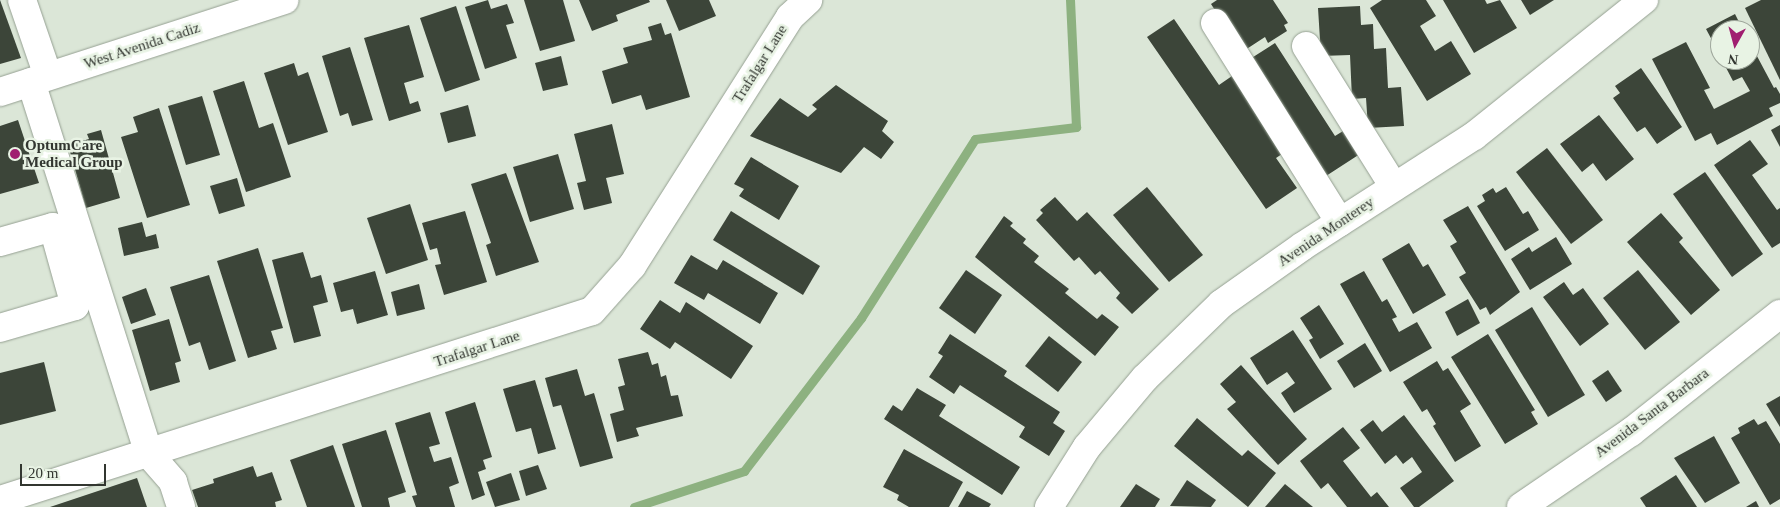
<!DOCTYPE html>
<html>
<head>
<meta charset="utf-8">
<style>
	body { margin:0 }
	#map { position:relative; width:1780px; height:507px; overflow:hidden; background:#dbe6d7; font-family:"Times New Roman",serif }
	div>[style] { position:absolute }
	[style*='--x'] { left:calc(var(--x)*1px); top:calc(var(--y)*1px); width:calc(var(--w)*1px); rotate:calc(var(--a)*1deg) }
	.stream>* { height:9px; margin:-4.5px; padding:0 4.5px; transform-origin:4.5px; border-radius:4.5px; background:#8db180 }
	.building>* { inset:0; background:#3c4539 }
	.roads { filter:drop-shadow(0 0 1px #95a092) drop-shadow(0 0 1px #95a092) }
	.minor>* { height:28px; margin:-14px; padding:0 14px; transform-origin:14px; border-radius:14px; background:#fff }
	.dots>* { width:14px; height:14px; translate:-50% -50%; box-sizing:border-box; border:2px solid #e8f3e4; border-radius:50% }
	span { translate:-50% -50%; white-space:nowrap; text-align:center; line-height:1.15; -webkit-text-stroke:5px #e8f3e4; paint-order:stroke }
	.street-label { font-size:15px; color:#323630 }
	.poi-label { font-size:15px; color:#323630; font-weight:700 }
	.left { translate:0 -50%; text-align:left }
	.north { position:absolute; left:1710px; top:20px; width:50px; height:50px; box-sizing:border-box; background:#e8f3e4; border:1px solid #9fa79c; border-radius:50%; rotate:187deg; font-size:14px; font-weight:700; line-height:20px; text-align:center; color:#323630 }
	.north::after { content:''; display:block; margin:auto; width:18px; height:22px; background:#a01e70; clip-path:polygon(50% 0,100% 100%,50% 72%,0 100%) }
	.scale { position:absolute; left:20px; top:464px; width:86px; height:22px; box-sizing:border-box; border:2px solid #323630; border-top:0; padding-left:6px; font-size:15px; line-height:18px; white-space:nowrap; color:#323630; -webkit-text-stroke:4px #e8f3e4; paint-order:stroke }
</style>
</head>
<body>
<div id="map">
	<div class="stream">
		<i style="--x:634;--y:507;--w:116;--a:-18.1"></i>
		<i style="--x:744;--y:471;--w:193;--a:-52.6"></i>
		<i style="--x:861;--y:318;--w:212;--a:-57.5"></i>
		<i style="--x:975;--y:139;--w:102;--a:-6.8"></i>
		<i style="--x:1076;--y:127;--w:127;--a:-92.7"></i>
	</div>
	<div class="building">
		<i style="clip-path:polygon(0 0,21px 58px,0 64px)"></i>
		<i style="clip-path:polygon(488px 0,491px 9px,507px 4px,514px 23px,506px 25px,517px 58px,485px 69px,465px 7px)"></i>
		<i style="clip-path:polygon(524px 0,563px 0,575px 41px,540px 51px)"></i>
		<i style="clip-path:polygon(579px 0,649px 0,650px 2px,616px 15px,618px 21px,592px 31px)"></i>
		<i style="clip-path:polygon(666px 0,709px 0,716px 16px,679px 31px)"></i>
		<i style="clip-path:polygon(1217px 0,1273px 0,1288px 23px,1284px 25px,1287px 31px,1268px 43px,1265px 37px,1242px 52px,1211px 4px)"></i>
		<i style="clip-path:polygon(1382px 0,1426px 0,1436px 16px,1420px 26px,1435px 51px,1451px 41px,1471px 74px,1427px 101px,1370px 8px)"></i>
		<i style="clip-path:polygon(1443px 0,1485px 0,1487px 4px,1500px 0,1517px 28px,1474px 53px)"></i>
		<i style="clip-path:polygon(1521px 0,1554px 0,1530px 15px)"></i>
		<i style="clip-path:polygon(1761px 0,1780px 0,1780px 80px,1745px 8px)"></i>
		<i style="clip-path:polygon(456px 6px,480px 80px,445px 92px,420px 18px)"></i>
		<i style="clip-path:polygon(1360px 6px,1361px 25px,1373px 24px,1374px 49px,1386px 48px,1388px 88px,1401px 87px,1404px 126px,1368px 128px,1366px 98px,1352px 99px,1350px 55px,1321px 56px,1318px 8px)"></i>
		<i style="clip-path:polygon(1735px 14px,1743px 30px,1720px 30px,1720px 55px,1706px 29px)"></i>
		<i style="clip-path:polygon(1174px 19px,1219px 85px,1232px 76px,1285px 152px,1276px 158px,1297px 188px,1266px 209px,1147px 37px)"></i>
		<i style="clip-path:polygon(661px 23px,665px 35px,671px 33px,690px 97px,646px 110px,641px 95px,612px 104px,602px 71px,628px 63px,623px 48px,652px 40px,648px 27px)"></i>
		<i style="clip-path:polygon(409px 25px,424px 77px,404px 83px,410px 104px,418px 101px,421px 111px,389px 121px,364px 38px)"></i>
		<i style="clip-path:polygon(1686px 42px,1710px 88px,1704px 90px,1714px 109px,1750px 91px,1742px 77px,1733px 81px,1722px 60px,1750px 60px,1750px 43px,1774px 88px,1776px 87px,1780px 94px,1780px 103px,1769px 108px,1773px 116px,1717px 145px,1711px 133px,1695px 141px,1652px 59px)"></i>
		<i style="clip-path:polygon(1275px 43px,1335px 136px,1348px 128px,1363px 152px,1326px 176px,1250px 59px)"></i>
		<i style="clip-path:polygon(350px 47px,373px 120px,352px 126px,348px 113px,340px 116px,322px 56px)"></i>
		<i style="clip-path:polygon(561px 56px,568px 85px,543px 91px,535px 63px)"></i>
		<i style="clip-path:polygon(294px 63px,298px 76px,308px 72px,328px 132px,288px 145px,264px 73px)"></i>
		<i style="clip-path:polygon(1641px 68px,1682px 127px,1657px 144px,1645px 127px,1637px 132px,1613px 98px,1620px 93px,1615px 86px)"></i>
		<i style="clip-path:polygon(244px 81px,259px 128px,273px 123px,291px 177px,246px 192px,213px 91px)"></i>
		<i style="clip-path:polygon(836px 85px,888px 121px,882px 131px,894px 142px,881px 159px,864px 147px,841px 173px,750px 136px,780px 98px,808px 117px,817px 109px,812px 105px)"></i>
		<i style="clip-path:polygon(202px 96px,220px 155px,186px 165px,168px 106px)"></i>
		<i style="clip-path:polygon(468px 105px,476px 136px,448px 143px,440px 113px)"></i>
		<i style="clip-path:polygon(159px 108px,190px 205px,147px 218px,121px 137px,138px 132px,133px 117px)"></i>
		<i style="clip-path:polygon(1599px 115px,1634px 159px,1606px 181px,1593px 163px,1582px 172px,1560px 144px)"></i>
		<i style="clip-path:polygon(18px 120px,39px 183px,0 194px,0 126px)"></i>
		<i style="clip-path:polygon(612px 124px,624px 174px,606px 178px,612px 203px,584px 210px,577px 183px,586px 181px,574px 134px)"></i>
		<i style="clip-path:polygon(1780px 125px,1780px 147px,1771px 130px)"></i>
		<i style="clip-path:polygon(101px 130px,120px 198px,86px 208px,68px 145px,89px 139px,87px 134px)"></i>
		<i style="clip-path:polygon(1750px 140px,1768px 164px,1752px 175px,1777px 210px,1780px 208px,1780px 243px,1772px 248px,1714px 165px)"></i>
		<i style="clip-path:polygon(1547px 148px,1603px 220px,1571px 244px,1516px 172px)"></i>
		<i style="clip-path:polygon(558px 154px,574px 209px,530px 222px,513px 167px)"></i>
		<i style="clip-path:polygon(751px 157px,799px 186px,779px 220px,739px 196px,744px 189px,734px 184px)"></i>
		<i style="clip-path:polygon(1705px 172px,1763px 254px,1732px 277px,1673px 194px)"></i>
		<i style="clip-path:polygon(506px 173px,539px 262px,496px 276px,486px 245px,491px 243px,471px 184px)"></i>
		<i style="clip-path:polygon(237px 178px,245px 206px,219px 214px,210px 186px)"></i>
		<i style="clip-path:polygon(1147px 187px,1203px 255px,1169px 282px,1113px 215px)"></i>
		<i style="clip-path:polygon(1506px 187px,1523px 214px,1528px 211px,1539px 230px,1505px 251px,1477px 206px,1485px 201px,1482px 195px,1493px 188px,1496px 193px)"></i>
		<i style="clip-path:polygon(1055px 197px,1077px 221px,1087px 212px,1159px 289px,1132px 314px,1116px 298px,1120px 293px,1100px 271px,1095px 275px,1079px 257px,1074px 261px,1036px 220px,1043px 213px,1040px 210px)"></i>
		<i style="clip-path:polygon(410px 204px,428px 260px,386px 274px,367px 218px)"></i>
		<i style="clip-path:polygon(1468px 206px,1520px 292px,1490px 315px,1486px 307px,1480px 310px,1459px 277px,1466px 273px,1450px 246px,1457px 242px,1443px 220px)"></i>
		<i style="clip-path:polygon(465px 211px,487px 282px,444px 295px,435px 265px,441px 264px,437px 248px,430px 250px,422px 223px)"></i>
		<i style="clip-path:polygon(731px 211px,820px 266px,803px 295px,713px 240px)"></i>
		<i style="clip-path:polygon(1661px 213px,1683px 238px,1679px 242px,1720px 290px,1691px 315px,1627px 242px)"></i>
		<i style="clip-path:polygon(1004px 216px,1013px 223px,1010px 226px,1026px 239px,1023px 243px,1039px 256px,1034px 262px,1069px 289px,1065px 293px,1097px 319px,1102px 314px,1119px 327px,1095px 356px,975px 257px)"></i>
		<i style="clip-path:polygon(142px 222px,146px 237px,156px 234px,159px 248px,124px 256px,118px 228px)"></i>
		<i style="clip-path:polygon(1556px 237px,1572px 264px,1530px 290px,1511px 259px,1529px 247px,1532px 252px)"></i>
		<i style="clip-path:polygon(1409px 243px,1423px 267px,1428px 264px,1446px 295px,1413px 314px,1382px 259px)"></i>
		<i style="clip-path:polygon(258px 248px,283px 328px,271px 331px,277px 349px,248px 358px,217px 261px)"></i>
		<i style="clip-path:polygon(303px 252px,311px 278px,321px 275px,328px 302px,313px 306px,321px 336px,294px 343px,272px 260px)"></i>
		<i style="clip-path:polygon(691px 255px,717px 270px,723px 260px,778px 293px,760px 324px,708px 293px,704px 300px,674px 283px)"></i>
		<i style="clip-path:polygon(966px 270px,1002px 295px,975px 334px,939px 308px)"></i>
		<i style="clip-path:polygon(1638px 270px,1680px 322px,1645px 350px,1603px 298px)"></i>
		<i style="clip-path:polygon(375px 271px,388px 315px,357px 324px,353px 309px,341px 312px,333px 283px)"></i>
		<i style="clip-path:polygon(1364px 271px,1382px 302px,1387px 299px,1397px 317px,1392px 319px,1399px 332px,1417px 322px,1432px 348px,1390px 372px,1340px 284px)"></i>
		<i style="clip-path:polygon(209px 275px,236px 361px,209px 370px,200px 342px,189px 346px,170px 287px)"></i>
		<i style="clip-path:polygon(1564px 282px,1573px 295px,1583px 288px,1609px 324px,1580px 346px,1543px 297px)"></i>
		<i style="clip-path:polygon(419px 284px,425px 309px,397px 316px,391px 292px)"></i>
		<i style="clip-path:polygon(146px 288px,156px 315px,131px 324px,122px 297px)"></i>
		<i style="clip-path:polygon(1468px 299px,1480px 323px,1457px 336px,1445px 312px)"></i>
		<i style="clip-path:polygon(660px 300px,680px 313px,686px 302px,753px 346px,731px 379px,675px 342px,670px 349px,640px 329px)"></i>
		<i style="clip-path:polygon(1319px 305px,1344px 344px,1320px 359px,1309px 340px,1313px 338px,1300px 318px)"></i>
		<i style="clip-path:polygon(1532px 307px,1585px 395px,1548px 417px,1495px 330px)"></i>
		<i style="clip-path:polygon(169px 319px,181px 361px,175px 363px,180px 382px,150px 391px,132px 330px)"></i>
		<i style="clip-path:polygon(1293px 330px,1332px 389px,1294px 413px,1281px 393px,1295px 383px,1287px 372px,1267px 385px,1250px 358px)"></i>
		<i style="clip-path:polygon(950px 334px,1007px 371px,1004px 376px,1060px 412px,1053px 423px,1065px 431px,1049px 456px,1019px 437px,1025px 427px,960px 385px,954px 394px,929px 377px,943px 356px,938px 353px)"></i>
		<i style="clip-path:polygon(1488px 334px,1535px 410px,1531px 412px,1538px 424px,1505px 444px,1451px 357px)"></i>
		<i style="clip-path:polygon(1049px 336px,1082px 362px,1058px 392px,1025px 366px)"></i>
		<i style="clip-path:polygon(1365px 343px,1382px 371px,1354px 388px,1337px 361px)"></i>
		<i style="clip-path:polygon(648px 352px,652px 365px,658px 363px,661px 377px,666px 375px,671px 396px,678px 395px,683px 416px,636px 428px,639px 436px,617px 442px,610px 414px,624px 410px,618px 387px,625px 385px,618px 359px)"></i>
		<i style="clip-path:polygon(1437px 361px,1443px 371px,1448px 368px,1471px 404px,1460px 411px,1481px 446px,1455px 462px,1433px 426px,1436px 424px,1427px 409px,1422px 412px,1403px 382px)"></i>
		<i style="clip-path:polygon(44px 362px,56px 411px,0 425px,0 373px)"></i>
		<i style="clip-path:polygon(1241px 365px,1307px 439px,1278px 465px,1227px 409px,1236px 402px,1220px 384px)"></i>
		<i style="clip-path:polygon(577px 369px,585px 396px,594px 393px,613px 458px,580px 467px,561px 405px,553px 407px,545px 378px)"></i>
		<i style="clip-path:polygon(1608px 370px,1622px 391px,1606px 402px,1592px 381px)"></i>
		<i style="clip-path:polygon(535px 380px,556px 449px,538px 454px,531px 428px,516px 432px,503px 389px)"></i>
		<i style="clip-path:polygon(917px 388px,946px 405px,939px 416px,1020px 467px,1002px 495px,884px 419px,893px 405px,902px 411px)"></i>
		<i style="clip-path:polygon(1780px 396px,1780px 427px,1766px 404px)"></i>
		<i style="clip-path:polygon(475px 402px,492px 457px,483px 460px,486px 469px,478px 472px,485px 495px,472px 500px,445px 412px)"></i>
		<i style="clip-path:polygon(430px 412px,440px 444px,429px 447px,434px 462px,451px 457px,459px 483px,449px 487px,455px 507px,416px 507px,412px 496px,417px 495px,395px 423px)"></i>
		<i style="clip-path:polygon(1404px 415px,1454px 481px,1419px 507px,1414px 507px,1400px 488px,1422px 472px,1412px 457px,1403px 464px,1396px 455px,1385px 464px,1360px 430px,1373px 420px,1382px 432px)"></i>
		<i style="clip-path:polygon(1197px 418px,1242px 456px,1248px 450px,1276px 473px,1248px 507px,1174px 446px)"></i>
		<i style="clip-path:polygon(1754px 419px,1758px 425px,1766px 421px,1780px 444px,1780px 499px,1770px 505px,1731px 438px,1740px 433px,1738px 428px)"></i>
		<i style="clip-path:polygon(1343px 427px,1360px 448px,1343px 461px,1371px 497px,1377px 492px,1389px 507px,1347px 507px,1328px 483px,1321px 489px,1300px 461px)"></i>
		<i style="clip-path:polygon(386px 430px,406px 492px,388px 498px,390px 507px,362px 507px,342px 444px)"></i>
		<i style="clip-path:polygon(1714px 436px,1740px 483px,1705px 503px,1674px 458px)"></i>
		<i style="clip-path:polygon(333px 445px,355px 507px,307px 507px,290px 460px)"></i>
		<i style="clip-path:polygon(904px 449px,963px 482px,949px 507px,909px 507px,897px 500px,899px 495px,883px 487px)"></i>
		<i style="clip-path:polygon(538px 465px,547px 489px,526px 496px,519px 471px)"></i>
		<i style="clip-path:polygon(253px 466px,257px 477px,272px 472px,282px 500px,275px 502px,276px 507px,198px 507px,192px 490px,214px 483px,213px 479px)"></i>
		<i style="clip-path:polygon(511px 473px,520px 500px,495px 507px,486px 482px)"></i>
		<i style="clip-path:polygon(1676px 475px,1697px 507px,1646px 507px,1640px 498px)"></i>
		<i style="clip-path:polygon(137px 478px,147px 507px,50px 507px)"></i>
		<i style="clip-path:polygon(1187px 480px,1216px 500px,1211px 507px,1170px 506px)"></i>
		<i style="clip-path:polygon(1136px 484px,1160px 499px,1155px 507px,1120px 507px)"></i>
		<i style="clip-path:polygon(1285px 484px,1313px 507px,1265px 507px)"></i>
		<i style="clip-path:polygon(967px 491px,991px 504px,989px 507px,958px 507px)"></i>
		<i style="clip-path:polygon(1756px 501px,1759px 507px,1746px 507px)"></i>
	</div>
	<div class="roads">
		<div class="minor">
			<i style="--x:22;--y:0;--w:80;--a:71.1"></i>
			<i style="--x:1215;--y:23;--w:235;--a:57.9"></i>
			<i style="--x:1306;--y:46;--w:166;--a:58"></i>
			<i style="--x:31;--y:82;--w:390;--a:72.4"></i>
			<i style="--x:149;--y:454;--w:37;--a:49"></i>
			<i style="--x:173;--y:482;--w:26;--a:72"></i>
			<i style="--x:0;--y:92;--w:299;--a:-17.9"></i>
			<i style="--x:0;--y:242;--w:55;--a:-15.8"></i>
			<i style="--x:53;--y:227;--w:82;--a:74.4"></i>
			<i style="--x:75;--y:306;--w:78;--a:163.7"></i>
			<i style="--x:0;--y:500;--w:621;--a:-17.71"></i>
			<i style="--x:592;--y:311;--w:60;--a:-48.4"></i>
			<i style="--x:632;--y:266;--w:295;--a:-57.6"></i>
			<i style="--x:790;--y:17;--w:25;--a:-43"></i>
			<i style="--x:1049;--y:507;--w:71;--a:-57.7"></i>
			<i style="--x:1087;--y:447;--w:90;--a:-50"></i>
			<i style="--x:1145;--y:378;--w:106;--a:-44.2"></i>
			<i style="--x:1221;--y:304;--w:100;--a:-35.3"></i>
			<i style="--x:1303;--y:246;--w:203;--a:-32.8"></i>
			<i style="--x:1474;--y:136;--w:218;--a:-38.7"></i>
			<i style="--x:1521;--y:507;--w:133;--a:-34.3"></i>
			<i style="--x:1631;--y:432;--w:190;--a:-38.4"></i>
		</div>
	</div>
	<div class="dots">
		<i style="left:15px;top:154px;background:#a01e70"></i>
	</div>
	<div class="street-label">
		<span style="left:142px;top:46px;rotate:-18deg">West Avenida Cadiz</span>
		<span style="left:760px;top:64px;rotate:-58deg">Trafalgar Lane</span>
		<span style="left:1326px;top:232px;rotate:-34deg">Avenida Monterey</span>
		<span style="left:477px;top:349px;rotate:-18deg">Trafalgar Lane</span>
		<span style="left:1652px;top:413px;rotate:-37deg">Avenida Santa Barbara</span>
	</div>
	<div class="poi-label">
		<span class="left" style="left:25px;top:154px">OptumCare<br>Medical Group</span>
	</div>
	<div class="north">N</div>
	<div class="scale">20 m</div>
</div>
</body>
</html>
